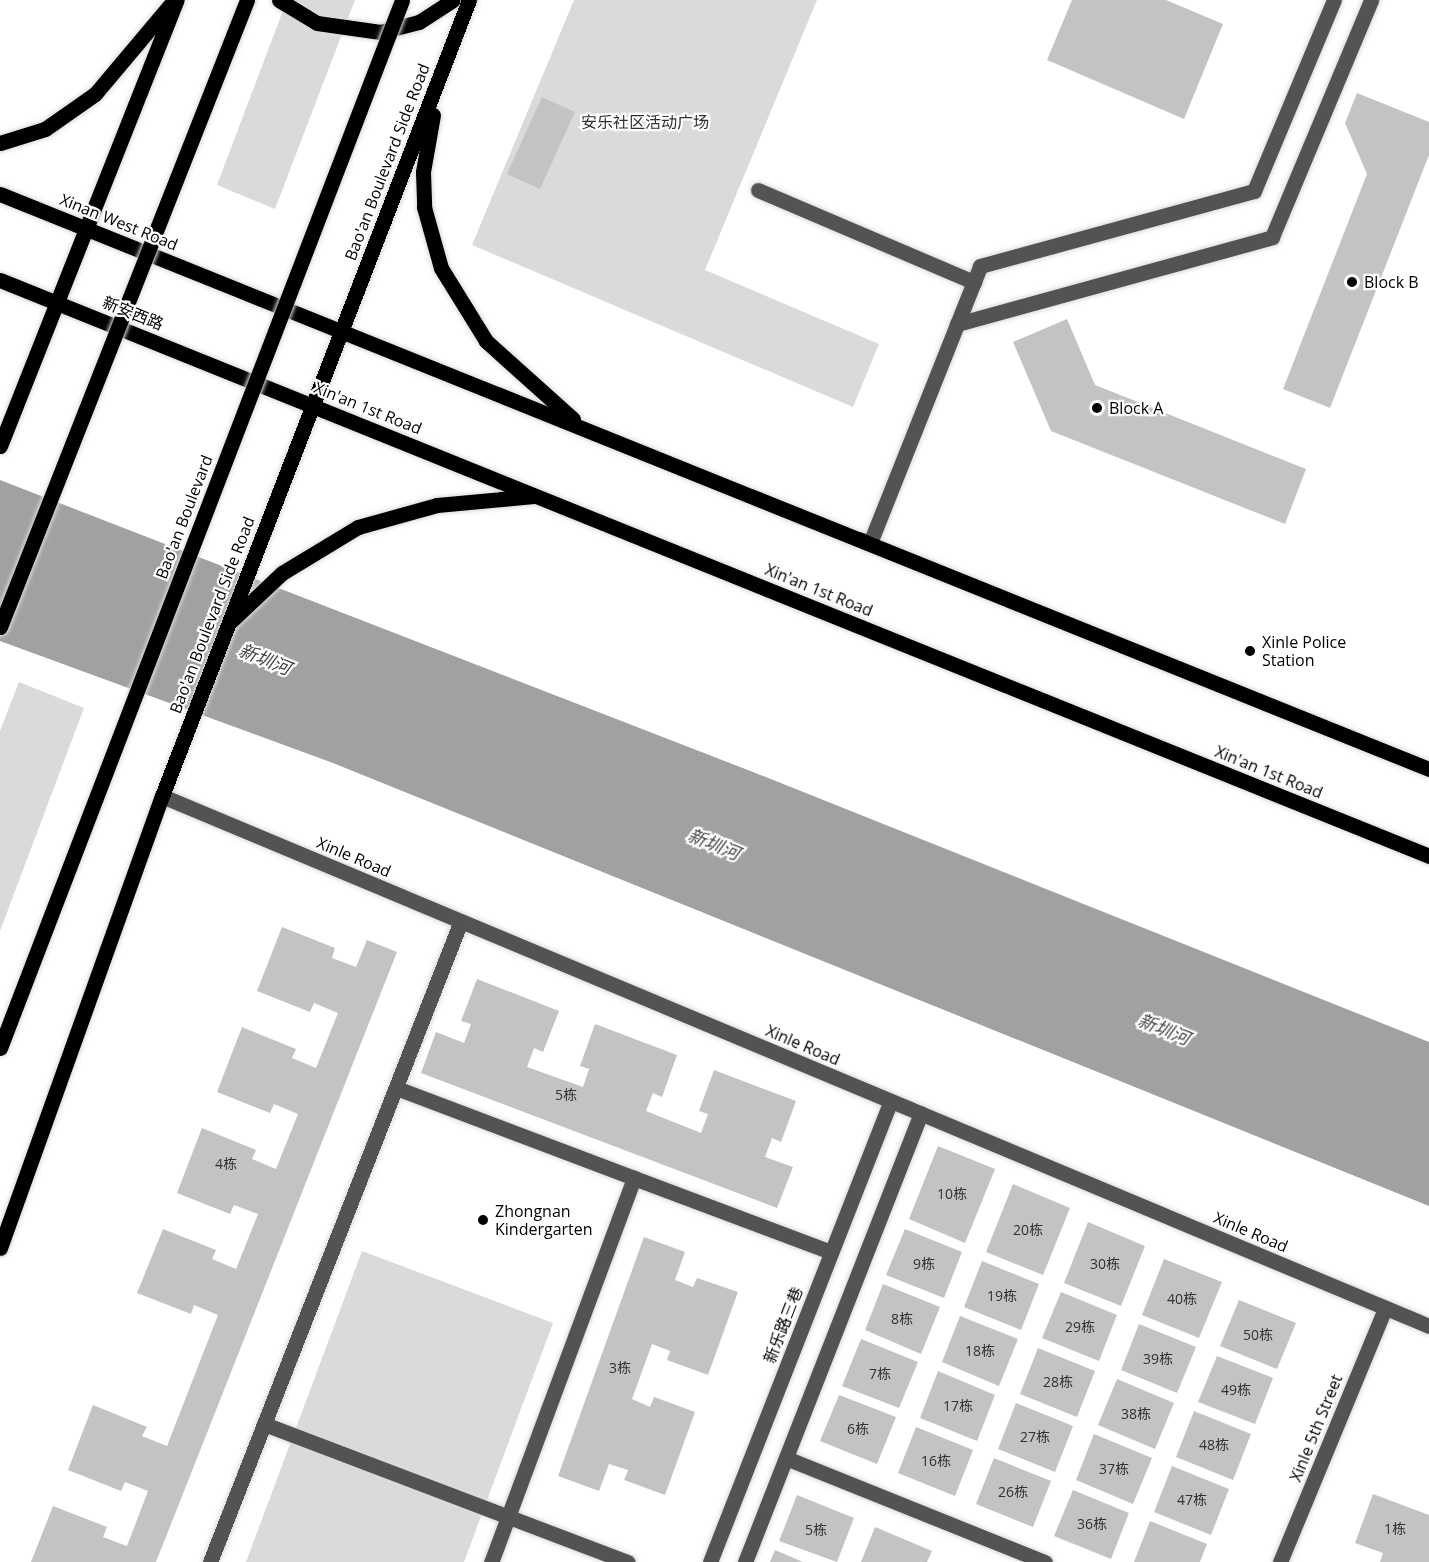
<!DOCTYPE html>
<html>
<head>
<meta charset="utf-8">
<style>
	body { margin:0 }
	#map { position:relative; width:1429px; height:1562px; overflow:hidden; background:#fff; font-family:"Open Sans","Noto Sans SC",sans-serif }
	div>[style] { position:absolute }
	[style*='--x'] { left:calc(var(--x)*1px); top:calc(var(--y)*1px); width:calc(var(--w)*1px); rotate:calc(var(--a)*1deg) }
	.green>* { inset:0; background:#dadada }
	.water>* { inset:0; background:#a1a1a1 }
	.building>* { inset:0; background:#c3c3c3 }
	.roads { filter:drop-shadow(0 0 2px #dbdbdb) drop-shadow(0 0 2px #dbdbdb) }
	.minor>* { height:15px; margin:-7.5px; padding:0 7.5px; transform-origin:7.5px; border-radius:7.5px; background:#535353 }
	.major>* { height:15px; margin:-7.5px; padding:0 7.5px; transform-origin:7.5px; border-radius:7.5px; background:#000 }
	.bridges { filter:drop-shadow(0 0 2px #dbdbdb) drop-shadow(0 0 2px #dbdbdb) }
	.major-bridge>* { height:15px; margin:-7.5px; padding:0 7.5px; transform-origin:7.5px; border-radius:7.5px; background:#000 }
	.dots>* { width:16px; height:16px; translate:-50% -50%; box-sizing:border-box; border:3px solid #fff; border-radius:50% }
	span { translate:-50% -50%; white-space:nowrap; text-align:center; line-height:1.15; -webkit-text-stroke:4.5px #fff; paint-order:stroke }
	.number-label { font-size:14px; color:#313131 }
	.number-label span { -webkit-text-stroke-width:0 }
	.park-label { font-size:16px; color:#313131 }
	.street-label { font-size:16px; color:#000 }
	.poi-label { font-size:16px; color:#000 }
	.left { translate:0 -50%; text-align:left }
	.water-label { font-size:18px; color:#424242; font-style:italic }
</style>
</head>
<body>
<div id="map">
	<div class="green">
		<i style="clip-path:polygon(287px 0,355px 0,275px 209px,217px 185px)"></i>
		<i style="clip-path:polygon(574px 0,817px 0,705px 270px,879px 344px,853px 407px,472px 245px)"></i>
		<i style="clip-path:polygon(19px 682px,84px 708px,0 931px,0 731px)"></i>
		<i style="clip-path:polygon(362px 1251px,553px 1323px,464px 1562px,246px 1562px)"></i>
	</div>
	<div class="water">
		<i style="clip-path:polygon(0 480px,753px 772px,1429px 1042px,1429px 1206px,333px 763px,0 641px)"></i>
	</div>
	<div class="building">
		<i style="clip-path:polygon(1072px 0,1166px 0,1223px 24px,1184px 119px,1047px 60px)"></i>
		<i style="clip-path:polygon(1357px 93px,1429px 122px,1429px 155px,1330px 408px,1283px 389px,1367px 174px,1345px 123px)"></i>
		<i style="clip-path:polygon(542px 97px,575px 112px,540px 189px,507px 174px)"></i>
		<i style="clip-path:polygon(1067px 319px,1095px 385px,1306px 469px,1285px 524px,1051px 431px,1013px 342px)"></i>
		<i style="clip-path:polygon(282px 927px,335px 948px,332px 958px,356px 967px,367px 940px,397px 952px,156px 1562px,31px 1562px,53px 1506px,107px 1527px,103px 1537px,127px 1546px,148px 1491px,125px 1482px,121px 1491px,68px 1470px,93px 1405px,147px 1427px,142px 1436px,167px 1446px,218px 1315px,194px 1305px,191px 1314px,137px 1293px,163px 1229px,216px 1250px,212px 1259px,236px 1269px,258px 1214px,234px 1205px,230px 1214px,177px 1193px,202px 1128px,256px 1150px,252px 1159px,276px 1169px,298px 1114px,274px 1104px,270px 1113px,217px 1092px,242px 1027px,296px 1049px,292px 1058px,316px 1068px,338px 1013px,314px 1003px,310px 1012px,257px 991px)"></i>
		<i style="clip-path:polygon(477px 979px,559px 1011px,543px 1052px,534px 1048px,527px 1067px,583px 1087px,589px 1069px,580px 1066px,595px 1024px,677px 1055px,662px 1097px,653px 1093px,646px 1111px,701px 1133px,708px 1114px,699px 1111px,714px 1070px,796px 1101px,781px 1142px,772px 1138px,765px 1157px,793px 1167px,777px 1208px,421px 1073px,436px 1032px,464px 1043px,471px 1024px,461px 1021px)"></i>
		<i style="clip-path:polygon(938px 1146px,995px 1169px,965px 1243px,909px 1219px)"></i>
		<i style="clip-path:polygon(1013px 1184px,1070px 1208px,1043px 1275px,986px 1252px)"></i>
		<i style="clip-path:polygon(1088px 1222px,1145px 1246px,1121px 1306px,1064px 1283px)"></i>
		<i style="clip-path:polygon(905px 1229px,962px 1252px,944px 1298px,886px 1275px)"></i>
		<i style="clip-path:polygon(644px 1237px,685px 1252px,675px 1280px,693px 1287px,697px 1278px,738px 1292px,708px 1375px,667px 1360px,670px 1351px,652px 1344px,632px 1399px,650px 1407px,654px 1397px,695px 1412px,665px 1495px,624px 1480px,628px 1470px,609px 1464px,599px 1491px,558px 1476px)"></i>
		<i style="clip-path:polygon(1164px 1259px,1222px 1282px,1199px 1338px,1142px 1315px)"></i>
		<i style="clip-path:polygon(982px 1261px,1039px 1284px,1021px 1330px,964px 1307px)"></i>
		<i style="clip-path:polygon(883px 1284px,940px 1307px,921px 1354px,865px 1330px)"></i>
		<i style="clip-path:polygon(1061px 1292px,1117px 1315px,1099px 1361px,1042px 1338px)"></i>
		<i style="clip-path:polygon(1239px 1300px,1296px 1323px,1277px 1369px,1220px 1346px)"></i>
		<i style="clip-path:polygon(960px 1316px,1018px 1339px,999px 1386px,942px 1362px)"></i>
		<i style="clip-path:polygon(1139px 1324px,1196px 1347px,1177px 1393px,1121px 1370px)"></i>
		<i style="clip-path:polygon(861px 1339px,918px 1362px,899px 1408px,842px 1386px)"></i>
		<i style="clip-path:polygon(1038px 1348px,1095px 1371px,1077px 1417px,1020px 1394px)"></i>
		<i style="clip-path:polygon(1217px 1356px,1273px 1378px,1255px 1424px,1198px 1402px)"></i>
		<i style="clip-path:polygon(938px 1371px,995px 1395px,977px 1441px,920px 1418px)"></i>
		<i style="clip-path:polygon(1117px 1379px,1174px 1403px,1155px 1449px,1098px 1425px)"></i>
		<i style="clip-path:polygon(839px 1395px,896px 1417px,877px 1464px,820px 1441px)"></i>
		<i style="clip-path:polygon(1016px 1403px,1073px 1426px,1055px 1472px,998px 1449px)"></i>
		<i style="clip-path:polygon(1194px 1411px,1251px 1434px,1233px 1480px,1176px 1457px)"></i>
		<i style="clip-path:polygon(916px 1427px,973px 1450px,955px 1496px,898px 1473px)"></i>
		<i style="clip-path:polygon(1094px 1434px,1152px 1458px,1133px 1504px,1076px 1480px)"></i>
		<i style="clip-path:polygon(994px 1458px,1051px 1481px,1033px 1527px,976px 1504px)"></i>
		<i style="clip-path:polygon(1172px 1466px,1229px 1489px,1211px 1535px,1154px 1512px)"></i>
		<i style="clip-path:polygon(1073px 1490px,1129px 1513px,1111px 1559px,1054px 1536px)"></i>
		<i style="clip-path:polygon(1373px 1494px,1429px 1515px,1429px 1562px,1380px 1562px,1383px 1553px,1355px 1543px)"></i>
		<i style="clip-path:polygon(797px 1495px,854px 1518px,837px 1562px,779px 1541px)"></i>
		<i style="clip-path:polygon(1150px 1521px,1207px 1544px,1200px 1562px,1134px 1562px)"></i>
		<i style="clip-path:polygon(875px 1527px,932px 1551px,927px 1562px,861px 1562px)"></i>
		<i style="clip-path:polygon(775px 1550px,803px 1562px,770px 1562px)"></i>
	</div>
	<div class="roads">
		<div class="minor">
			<i style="--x:758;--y:190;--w:235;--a:23.1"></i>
			<i style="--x:957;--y:324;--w:327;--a:-15.4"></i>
			<i style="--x:1272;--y:237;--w:257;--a:-67.3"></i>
			<i style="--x:859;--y:539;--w:12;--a:20"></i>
			<i style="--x:870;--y:543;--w:298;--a:-68.3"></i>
			<i style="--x:980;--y:266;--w:284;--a:-15.3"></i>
			<i style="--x:1254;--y:191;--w:207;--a:-67.3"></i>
			<i style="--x:162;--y:796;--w:1373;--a:22.7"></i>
			<i style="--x:396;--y:1088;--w:254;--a:20.7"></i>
			<i style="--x:634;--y:1178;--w:410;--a:110.4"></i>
			<i style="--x:634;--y:1178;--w:210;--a:20.6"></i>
			<i style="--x:264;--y:1424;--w:389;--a:20.8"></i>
			<i style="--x:786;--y:1458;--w:279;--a:21.9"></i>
			<i style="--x:210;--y:1562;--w:688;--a:-68.62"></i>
			<i style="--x:710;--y:1562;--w:495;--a:-68.6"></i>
			<i style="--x:745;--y:1562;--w:482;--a:-68.6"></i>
			<i style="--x:1280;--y:1562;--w:275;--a:-67.5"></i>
		</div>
		<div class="major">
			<i style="--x:279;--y:0;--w:44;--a:31.2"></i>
			<i style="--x:317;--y:23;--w:64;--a:8.1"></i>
			<i style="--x:380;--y:32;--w:40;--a:-14.4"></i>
			<i style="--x:419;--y:22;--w:40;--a:-32.9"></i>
			<i style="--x:433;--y:115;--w:58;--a:100"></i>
			<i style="--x:423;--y:172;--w:35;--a:88"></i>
			<i style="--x:424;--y:207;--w:63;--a:74.4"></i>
			<i style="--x:441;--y:268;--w:86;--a:58.3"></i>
			<i style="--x:486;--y:341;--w:117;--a:41.9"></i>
			<i style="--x:0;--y:143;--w:47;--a:-17.3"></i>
			<i style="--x:45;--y:129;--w:61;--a:-35"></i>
			<i style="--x:95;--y:94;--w:116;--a:-49.9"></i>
			<i style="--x:0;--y:194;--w:1540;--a:21.92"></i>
			<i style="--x:0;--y:280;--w:1541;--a:21.95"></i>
			<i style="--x:0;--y:446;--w:480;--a:-68.4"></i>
			<i style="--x:231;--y:621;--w:70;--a:-43.3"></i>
			<i style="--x:282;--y:573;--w:89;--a:-31.2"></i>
			<i style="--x:358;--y:527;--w:82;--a:-15.6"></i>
			<i style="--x:437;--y:505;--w:97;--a:-5.3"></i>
			<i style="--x:0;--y:1248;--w:480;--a:-70.3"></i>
			<i style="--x:162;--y:796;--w:853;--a:-68.91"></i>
		</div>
	</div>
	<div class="bridges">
		<div class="major-bridge">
			<i style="--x:0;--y:627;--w:674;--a:-68.5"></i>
			<i style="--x:0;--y:1048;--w:1122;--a:-69.01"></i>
		</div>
	</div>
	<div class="dots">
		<i style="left:1352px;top:282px;background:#000"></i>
		<i style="left:1097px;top:408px;background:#000"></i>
		<i style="left:1250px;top:651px;background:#000"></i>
		<i style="left:483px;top:1220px;background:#000"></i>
	</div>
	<div class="number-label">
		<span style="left:566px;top:1095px">5栋</span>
		<span style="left:226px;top:1164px">4栋</span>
		<span style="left:952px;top:1194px">10栋</span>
		<span style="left:1028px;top:1230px">20栋</span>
		<span style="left:924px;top:1264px">9栋</span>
		<span style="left:1105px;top:1264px">30栋</span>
		<span style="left:1002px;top:1296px">19栋</span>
		<span style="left:1182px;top:1299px">40栋</span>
		<span style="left:902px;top:1319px">8栋</span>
		<span style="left:1080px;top:1327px">29栋</span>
		<span style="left:1258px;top:1335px">50栋</span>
		<span style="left:980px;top:1351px">18栋</span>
		<span style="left:1158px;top:1359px">39栋</span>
		<span style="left:620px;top:1368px">3栋</span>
		<span style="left:880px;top:1374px">7栋</span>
		<span style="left:1058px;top:1382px">28栋</span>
		<span style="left:1236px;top:1390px">49栋</span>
		<span style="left:958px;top:1406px">17栋</span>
		<span style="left:1136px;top:1414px">38栋</span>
		<span style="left:858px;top:1429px">6栋</span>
		<span style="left:1035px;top:1437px">27栋</span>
		<span style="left:1214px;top:1445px">48栋</span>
		<span style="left:936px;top:1461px">16栋</span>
		<span style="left:1114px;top:1469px">37栋</span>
		<span style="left:1013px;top:1492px">26栋</span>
		<span style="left:1192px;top:1500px">47栋</span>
		<span style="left:1092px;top:1524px">36栋</span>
		<span style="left:1395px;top:1529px">1栋</span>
		<span style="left:816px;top:1530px">5栋</span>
	</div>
	<div class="park-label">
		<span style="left:645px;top:122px">安乐社区活动广场</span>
	</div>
	<div class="street-label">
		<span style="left:387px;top:162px;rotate:-69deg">Bao'an Boulevard Side Road</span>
		<span style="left:119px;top:222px;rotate:22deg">Xinan West Road</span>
		<span style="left:133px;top:313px;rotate:22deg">新安西路</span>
		<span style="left:368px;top:408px;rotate:22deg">Xin'an 1st Road</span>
		<span style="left:184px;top:517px;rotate:-69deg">Bao'an Boulevard</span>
		<span style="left:819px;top:590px;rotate:22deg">Xin'an 1st Road</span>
		<span style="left:212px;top:615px;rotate:-69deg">Bao'an Boulevard Side Road</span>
		<span style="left:1269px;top:772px;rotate:22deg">Xin'an 1st Road</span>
		<span style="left:354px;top:857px;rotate:23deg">Xinle Road</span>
		<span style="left:803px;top:1045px;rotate:23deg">Xinle Road</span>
		<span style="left:1251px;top:1232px;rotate:23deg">Xinle Road</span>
		<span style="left:783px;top:1325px;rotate:-69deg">新乐路三巷</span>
		<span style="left:1316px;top:1428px;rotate:-68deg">Xinle 5th Street</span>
	</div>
	<div class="poi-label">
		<span class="left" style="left:1364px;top:282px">Block B</span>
		<span class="left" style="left:1109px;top:408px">Block A</span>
		<span class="left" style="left:1262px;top:651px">Xinle Police<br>Station</span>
		<span class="left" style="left:495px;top:1220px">Zhongnan<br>Kindergarten</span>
	</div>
	<div class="water-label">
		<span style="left:265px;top:659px;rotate:22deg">新圳河</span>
		<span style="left:714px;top:844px;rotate:22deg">新圳河</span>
		<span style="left:1164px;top:1029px;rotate:22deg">新圳河</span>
	</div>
</div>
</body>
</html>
